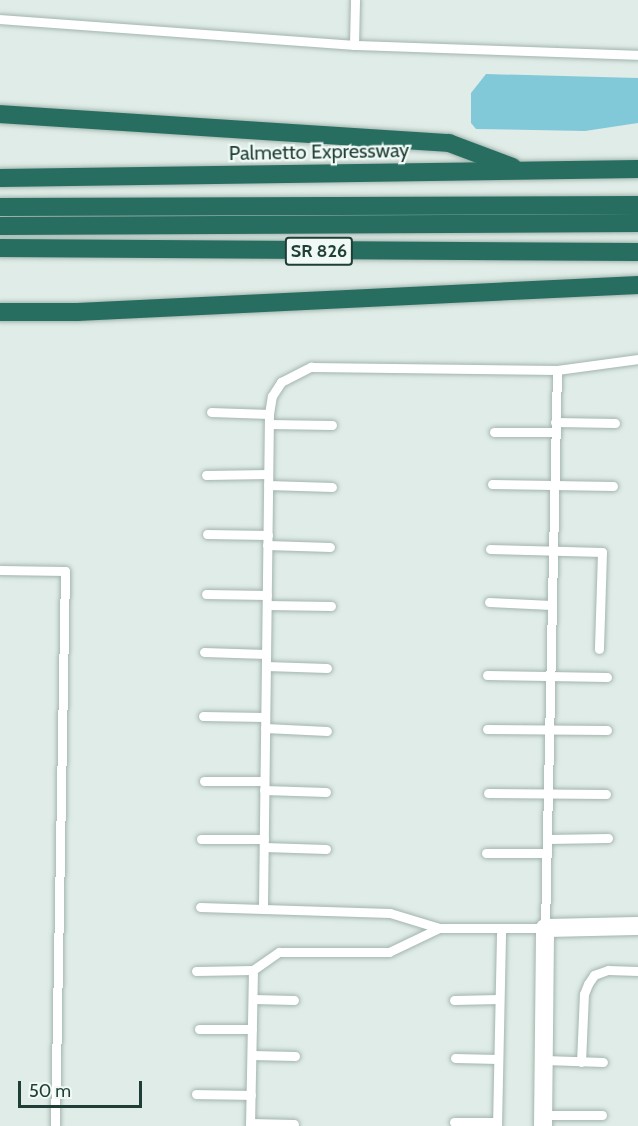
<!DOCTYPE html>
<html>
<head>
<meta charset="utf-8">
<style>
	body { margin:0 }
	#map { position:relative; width:638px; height:1126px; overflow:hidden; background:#e0ece7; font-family:Cabin,sans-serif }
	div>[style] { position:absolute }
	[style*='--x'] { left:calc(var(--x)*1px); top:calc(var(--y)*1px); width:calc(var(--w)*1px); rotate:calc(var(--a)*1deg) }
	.water>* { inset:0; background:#81c9d8 }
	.roads { filter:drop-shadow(0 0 2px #a2b5ae) drop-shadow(0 0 2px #a2b5ae) }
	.lane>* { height:9px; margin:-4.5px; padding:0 4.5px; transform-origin:4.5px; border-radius:4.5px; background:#fff }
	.street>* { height:18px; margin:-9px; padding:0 9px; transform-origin:9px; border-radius:9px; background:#fff }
	.highway>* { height:18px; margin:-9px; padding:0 9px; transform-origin:9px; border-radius:9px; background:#276e61 }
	span { translate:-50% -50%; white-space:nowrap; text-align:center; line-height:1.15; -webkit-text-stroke:4.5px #f0f9f5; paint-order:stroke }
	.shield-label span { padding:2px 4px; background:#f0f9f5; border:2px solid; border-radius:4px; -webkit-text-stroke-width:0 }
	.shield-label { font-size:18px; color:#1f3f36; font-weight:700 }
	.street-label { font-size:20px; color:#1f3f36 }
	.scale { position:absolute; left:18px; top:1081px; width:124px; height:27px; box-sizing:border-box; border:3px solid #1f3f36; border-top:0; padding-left:8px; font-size:18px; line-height:21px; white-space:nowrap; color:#1f3f36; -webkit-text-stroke:4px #f0f9f5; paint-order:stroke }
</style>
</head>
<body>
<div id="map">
	<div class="water">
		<i style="clip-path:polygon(486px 74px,638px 78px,638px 123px,585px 131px,476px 129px,471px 123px,471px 93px)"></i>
	</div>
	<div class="roads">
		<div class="lane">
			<i style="--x:0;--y:19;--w:355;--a:4.2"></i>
			<i style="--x:354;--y:45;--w:284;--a:2"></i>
			<i style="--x:354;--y:45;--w:45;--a:-88.7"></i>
			<i style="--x:211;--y:412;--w:58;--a:2"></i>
			<i style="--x:269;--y:414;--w:495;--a:90.7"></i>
			<i style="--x:269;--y:414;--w:18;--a:-81"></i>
			<i style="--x:272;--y:396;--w:17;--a:-57"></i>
			<i style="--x:281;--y:382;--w:34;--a:-27"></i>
			<i style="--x:311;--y:367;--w:246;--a:0.7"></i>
			<i style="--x:557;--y:370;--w:82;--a:-7.7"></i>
			<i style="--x:555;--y:422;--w:60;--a:1"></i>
			<i style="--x:269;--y:424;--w:63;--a:0.9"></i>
			<i style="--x:494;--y:432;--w:61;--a:0"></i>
			<i style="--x:206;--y:475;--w:62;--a:-0.9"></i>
			<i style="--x:492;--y:484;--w:121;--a:0.9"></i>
			<i style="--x:268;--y:485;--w:64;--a:1.8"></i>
			<i style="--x:207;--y:534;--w:61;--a:0.9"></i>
			<i style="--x:267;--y:545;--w:63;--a:1.8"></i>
			<i style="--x:490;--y:549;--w:112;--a:1.5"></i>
			<i style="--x:602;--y:552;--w:97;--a:91.8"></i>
			<i style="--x:0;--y:570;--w:65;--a:0.9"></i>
			<i style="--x:65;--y:571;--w:555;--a:91.03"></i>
			<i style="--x:206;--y:594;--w:61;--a:0.9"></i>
			<i style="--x:489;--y:602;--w:62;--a:2.8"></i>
			<i style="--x:267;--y:605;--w:64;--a:0.9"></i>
			<i style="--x:204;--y:652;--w:62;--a:1.8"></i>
			<i style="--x:266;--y:666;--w:61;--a:1.9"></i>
			<i style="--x:487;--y:675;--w:120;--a:1"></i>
			<i style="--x:203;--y:716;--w:62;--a:0.9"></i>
			<i style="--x:265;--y:728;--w:62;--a:2.8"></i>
			<i style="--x:487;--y:729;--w:120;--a:0.5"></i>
			<i style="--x:204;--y:781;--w:60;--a:0"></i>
			<i style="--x:264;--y:790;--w:62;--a:1.8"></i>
			<i style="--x:488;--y:793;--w:118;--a:0.5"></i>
			<i style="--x:201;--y:839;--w:63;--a:0"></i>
			<i style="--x:547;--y:839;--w:61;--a:-0.9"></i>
			<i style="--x:264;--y:847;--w:62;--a:1.8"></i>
			<i style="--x:486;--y:853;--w:60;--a:0"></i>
			<i style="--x:200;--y:907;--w:190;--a:1.8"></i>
			<i style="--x:390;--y:913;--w:51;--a:17"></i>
			<i style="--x:196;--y:971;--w:57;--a:-1"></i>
			<i style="--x:253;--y:999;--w:41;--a:1.4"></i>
			<i style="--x:454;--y:1000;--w:45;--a:-1.3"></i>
			<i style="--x:199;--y:1029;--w:53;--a:0"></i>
			<i style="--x:252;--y:1055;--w:43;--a:1.3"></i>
			<i style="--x:455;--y:1058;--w:43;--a:1.3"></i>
			<i style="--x:544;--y:1060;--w:59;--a:1.9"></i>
			<i style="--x:581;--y:1062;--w:68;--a:-87.5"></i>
			<i style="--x:584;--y:994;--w:11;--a:-68"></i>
			<i style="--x:588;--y:984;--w:11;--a:-56"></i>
			<i style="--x:594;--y:975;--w:15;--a:-20"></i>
			<i style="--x:608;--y:970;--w:30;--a:2"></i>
			<i style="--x:196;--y:1094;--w:55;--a:1"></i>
			<i style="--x:544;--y:1115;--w:58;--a:0"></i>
			<i style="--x:454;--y:1122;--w:43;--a:0"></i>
			<i style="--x:250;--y:1123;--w:44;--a:1.3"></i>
			<i style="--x:250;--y:1126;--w:156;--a:-88.9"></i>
			<i style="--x:253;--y:970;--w:32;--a:-35"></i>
			<i style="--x:279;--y:952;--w:110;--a:0"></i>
			<i style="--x:389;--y:952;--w:55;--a:-25.6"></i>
			<i style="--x:439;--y:928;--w:106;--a:0"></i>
			<i style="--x:545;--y:928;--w:558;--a:-88.77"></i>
			<i style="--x:497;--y:1126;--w:198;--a:-88.8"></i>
		</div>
		<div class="street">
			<i style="--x:543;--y:1126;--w:198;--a:-89.4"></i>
			<i style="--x:545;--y:928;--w:93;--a:-1.2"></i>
		</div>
		<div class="highway">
			<i style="--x:0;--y:114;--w:450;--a:3.7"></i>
			<i style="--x:449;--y:143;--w:68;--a:20.6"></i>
			<i style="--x:0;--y:178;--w:638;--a:-0.81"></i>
			<i style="--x:0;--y:207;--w:638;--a:-0.18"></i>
			<i style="--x:0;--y:226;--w:638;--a:-0.27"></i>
			<i style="--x:0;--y:248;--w:638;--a:0.36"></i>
			<i style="--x:0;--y:312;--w:77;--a:0"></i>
			<i style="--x:77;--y:312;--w:562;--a:-2.76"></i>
		</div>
	</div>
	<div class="shield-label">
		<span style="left:319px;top:251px">SR 826</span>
	</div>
	<div class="street-label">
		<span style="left:319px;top:152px;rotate:-1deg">Palmetto Expressway</span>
	</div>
	<div class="scale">50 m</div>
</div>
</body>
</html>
